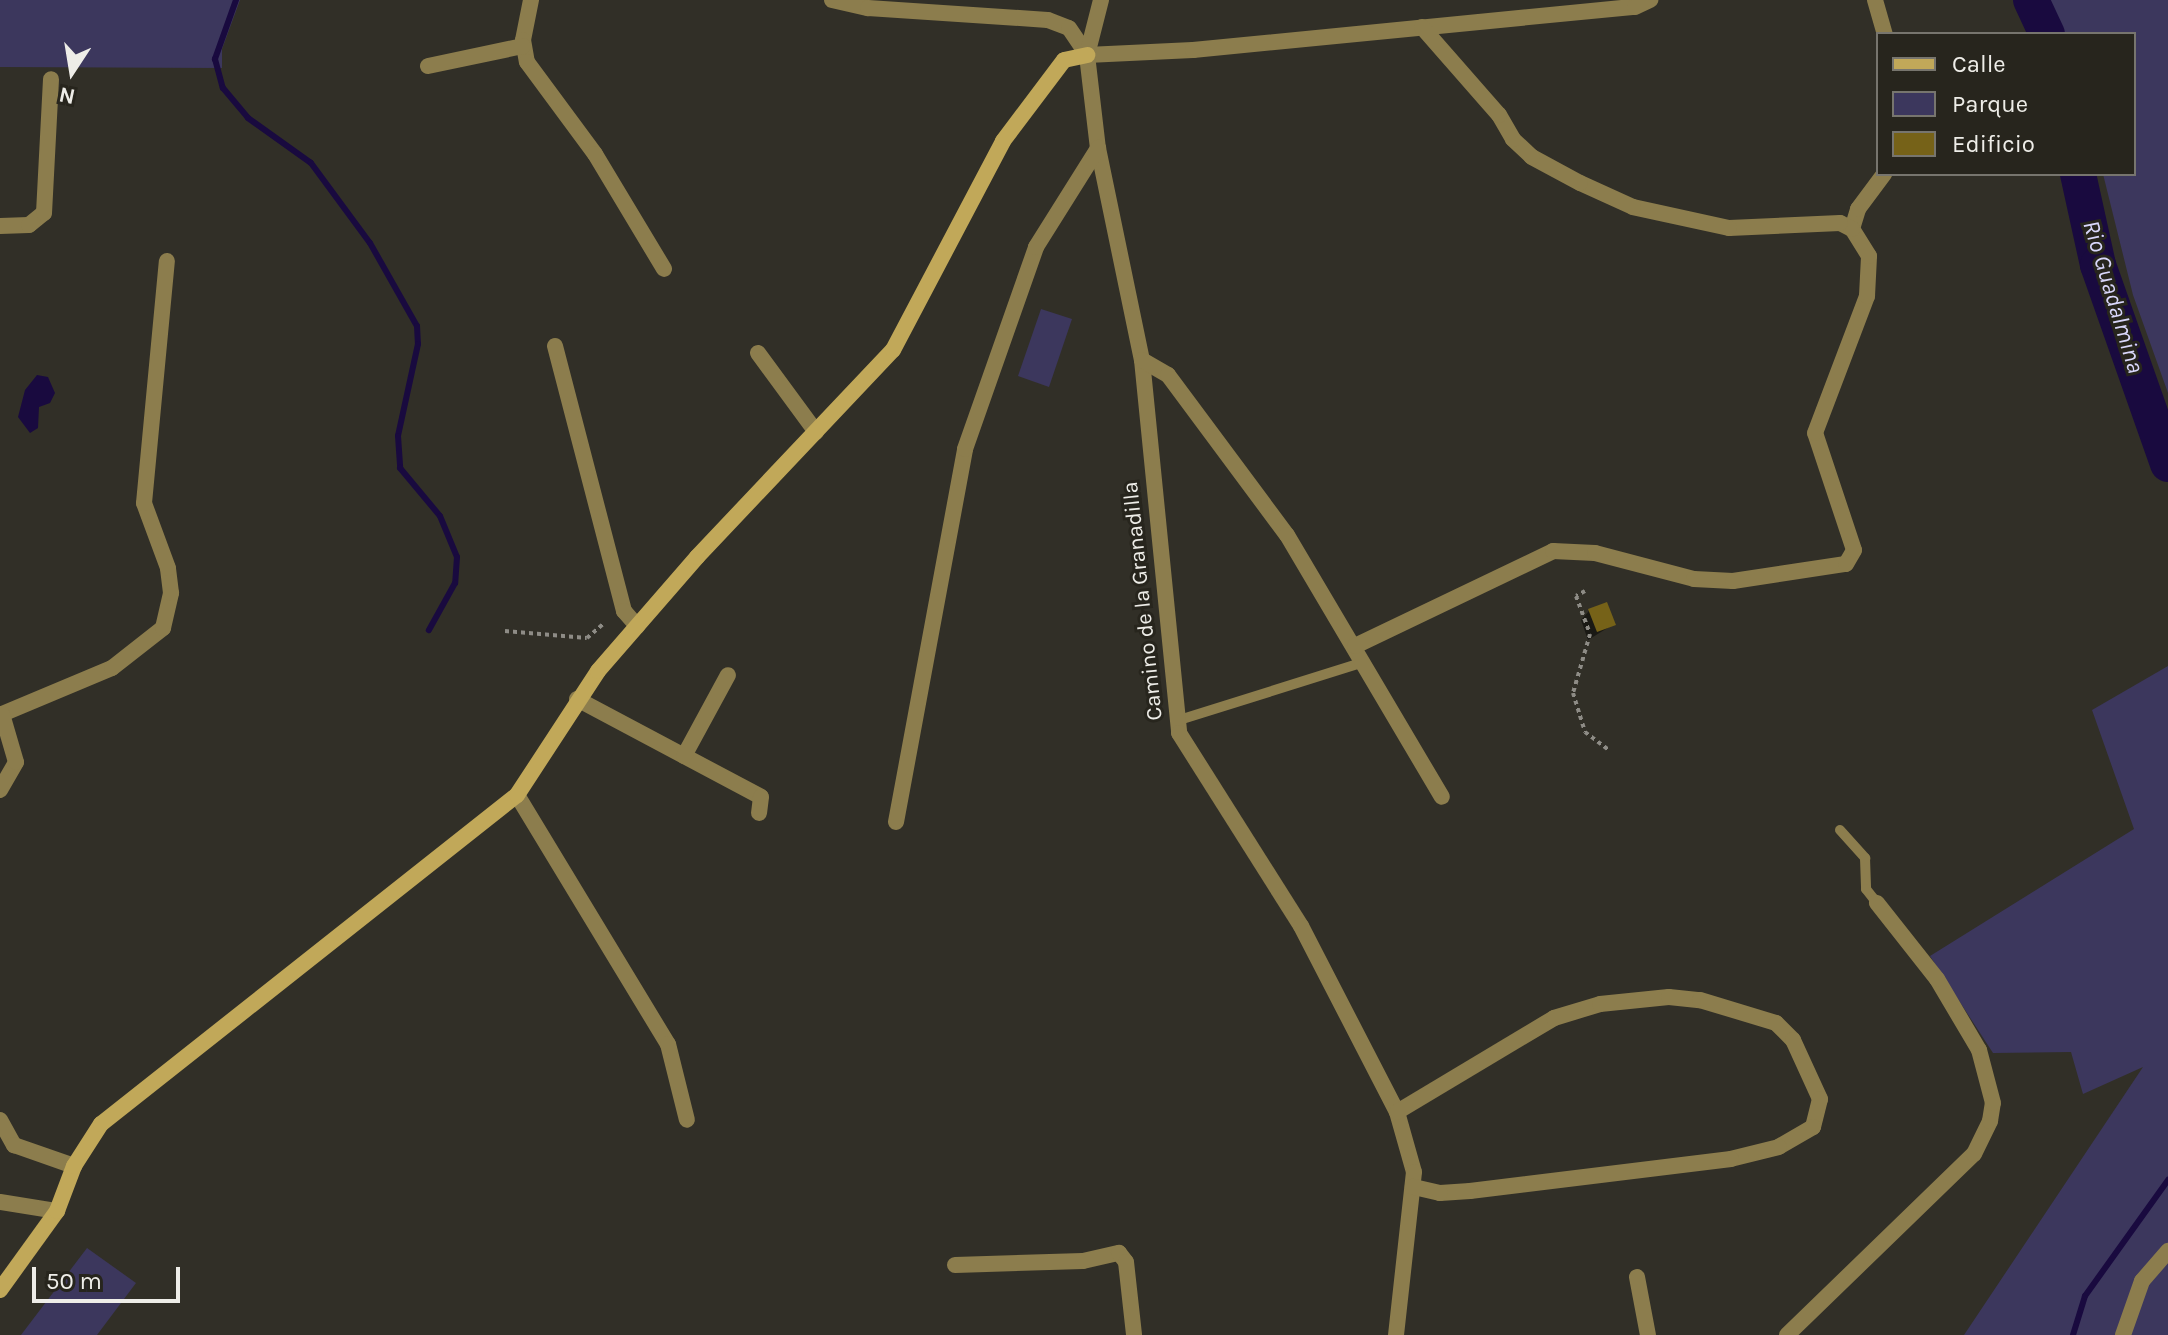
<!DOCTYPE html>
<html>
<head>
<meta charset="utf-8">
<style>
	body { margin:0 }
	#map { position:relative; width:2168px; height:1335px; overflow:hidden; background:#312f27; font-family:Karla,sans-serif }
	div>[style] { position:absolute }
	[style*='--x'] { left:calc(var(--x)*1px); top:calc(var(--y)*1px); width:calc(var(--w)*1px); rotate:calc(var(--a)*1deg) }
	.green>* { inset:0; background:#3c375d }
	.water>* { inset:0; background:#190a3f }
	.shadow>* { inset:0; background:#0007 }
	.stream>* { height:6px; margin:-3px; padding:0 3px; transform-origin:3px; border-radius:3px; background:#190a3f }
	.river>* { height:36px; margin:-18px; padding:0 18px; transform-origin:18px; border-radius:18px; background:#190a3f }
	.building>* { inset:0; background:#766218 }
	.path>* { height:4px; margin-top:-2px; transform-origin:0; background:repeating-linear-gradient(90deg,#8e8c86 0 4px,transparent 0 8px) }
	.lane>* { height:10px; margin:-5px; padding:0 5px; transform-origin:5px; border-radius:5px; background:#8c7d4d }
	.street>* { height:16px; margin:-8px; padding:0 8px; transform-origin:8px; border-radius:8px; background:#8c7d4d }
	.secondary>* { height:16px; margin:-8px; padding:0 8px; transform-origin:8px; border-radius:8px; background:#c1a859 }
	span { translate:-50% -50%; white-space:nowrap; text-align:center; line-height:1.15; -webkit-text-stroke:6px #27251d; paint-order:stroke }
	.street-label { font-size:22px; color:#eeede8 }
	.water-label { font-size:24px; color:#d9d7fb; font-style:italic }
	.legend { position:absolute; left:1876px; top:32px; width:260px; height:144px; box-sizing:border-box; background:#27251d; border:2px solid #77756e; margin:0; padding:10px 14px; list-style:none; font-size:24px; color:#eeede8 }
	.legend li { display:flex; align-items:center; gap:16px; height:40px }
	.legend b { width:40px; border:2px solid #77756e }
	.north { position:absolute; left:32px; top:32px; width:80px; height:80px; -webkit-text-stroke:6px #27251d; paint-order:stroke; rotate:192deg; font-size:22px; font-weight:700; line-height:32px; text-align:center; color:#eeede8 }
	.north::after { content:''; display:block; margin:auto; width:28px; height:36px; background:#eeede8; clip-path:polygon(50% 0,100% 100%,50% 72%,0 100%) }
	.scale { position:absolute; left:32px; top:1267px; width:148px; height:36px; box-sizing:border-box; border:4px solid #eeede8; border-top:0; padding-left:10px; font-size:24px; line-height:28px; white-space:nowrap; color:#eeede8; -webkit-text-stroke:6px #27251d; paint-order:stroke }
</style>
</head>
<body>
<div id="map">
	<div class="green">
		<i style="clip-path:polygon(0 0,240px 0,222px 49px,222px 68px,0 67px)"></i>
		<i style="clip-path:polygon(2043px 0,2168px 0,2168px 393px,2133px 295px,2103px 174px,2134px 174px,2134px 34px,2057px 34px)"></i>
		<i style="clip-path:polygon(1041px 309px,1072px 319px,1049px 387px,1018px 376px)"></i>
		<i style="clip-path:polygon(2168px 666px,2168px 1335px,1964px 1335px,2143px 1067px,2083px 1094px,2071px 1052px,1993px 1053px,1930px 956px,2134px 829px,2092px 710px)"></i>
		<i style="clip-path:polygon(87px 1248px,136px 1283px,97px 1335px,21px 1335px)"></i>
	</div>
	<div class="water">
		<i style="clip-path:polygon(37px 375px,48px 377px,55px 393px,50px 403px,39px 407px,38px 428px,30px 433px,18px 417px,25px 390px)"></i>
	</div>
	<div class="shadow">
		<i style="clip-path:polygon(1589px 611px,1614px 624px,1588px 640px,1581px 620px)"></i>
	</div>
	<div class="stream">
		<i style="--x:236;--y:0;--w:63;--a:109.6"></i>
		<i style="--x:215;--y:59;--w:30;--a:75"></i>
		<i style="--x:223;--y:88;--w:39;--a:50"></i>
		<i style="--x:248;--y:118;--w:77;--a:35.5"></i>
		<i style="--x:311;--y:163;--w:99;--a:53.6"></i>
		<i style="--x:370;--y:243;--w:95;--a:60.5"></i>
		<i style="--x:417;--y:326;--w:18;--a:87"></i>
		<i style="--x:418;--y:344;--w:94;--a:102.3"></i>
		<i style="--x:398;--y:436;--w:32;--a:86"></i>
		<i style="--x:400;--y:468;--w:62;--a:50.2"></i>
		<i style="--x:440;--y:516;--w:44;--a:67.5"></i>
		<i style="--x:457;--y:557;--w:26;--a:94"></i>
		<i style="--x:455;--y:583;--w:54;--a:119"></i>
		<i style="--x:2073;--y:1335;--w:41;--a:-72.9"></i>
		<i style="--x:2085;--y:1296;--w:143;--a:-54.4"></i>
	</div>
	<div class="river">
		<i style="--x:2031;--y:0;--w:38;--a:65"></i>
		<i style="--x:2078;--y:174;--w:93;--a:77.6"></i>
		<i style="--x:2098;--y:265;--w:211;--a:70.6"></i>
	</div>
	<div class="building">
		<i style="clip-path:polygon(1607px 602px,1616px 625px,1597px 632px,1588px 609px)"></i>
	</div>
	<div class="path">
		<i style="--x:1585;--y:591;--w:10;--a:151"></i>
		<i style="--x:1576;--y:596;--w:40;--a:69.8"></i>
		<i style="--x:1590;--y:634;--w:61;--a:106.1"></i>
		<i style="--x:1573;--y:693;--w:41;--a:72.9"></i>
		<i style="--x:1585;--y:732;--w:30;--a:37"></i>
		<i style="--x:505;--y:631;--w:82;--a:4.9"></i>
		<i style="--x:587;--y:638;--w:21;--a:-41"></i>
	</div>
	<div class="lane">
		<i style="--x:1176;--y:721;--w:197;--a:-17.4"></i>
		<i style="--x:1840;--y:830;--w:38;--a:48"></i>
		<i style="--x:1865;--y:858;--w:31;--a:88"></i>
		<i style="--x:1866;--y:889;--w:18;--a:52"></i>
	</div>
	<div class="street">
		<i style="--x:531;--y:0;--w:41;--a:101.3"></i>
		<i style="--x:523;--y:40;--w:22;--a:80"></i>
		<i style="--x:527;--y:62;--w:114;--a:53.5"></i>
		<i style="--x:595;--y:154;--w:134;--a:59"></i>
		<i style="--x:832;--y:0;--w:37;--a:13"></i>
		<i style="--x:868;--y:8;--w:180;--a:3.8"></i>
		<i style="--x:1048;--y:20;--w:22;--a:21"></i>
		<i style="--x:1069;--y:28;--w:32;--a:56"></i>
		<i style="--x:1087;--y:55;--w:106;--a:-2.7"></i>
		<i style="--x:1193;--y:50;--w:444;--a:-5.6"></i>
		<i style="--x:1635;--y:7;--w:17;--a:-25"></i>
		<i style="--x:1101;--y:0;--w:57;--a:104.3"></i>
		<i style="--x:1087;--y:55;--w:94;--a:83.3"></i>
		<i style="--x:1098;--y:148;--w:217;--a:78.3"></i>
		<i style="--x:1142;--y:360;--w:375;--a:84.3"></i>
		<i style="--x:1179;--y:733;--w:228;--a:57.7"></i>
		<i style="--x:1301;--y:926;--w:209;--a:62.7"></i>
		<i style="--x:1397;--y:1112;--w:62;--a:74.2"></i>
		<i style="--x:1414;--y:1172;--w:164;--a:96.3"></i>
		<i style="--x:1875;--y:0;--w:35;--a:74"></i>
		<i style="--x:428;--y:66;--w:97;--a:-11.9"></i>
		<i style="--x:0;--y:226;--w:29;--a:-2"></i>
		<i style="--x:29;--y:225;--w:19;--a:-39"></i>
		<i style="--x:44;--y:213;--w:134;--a:-87"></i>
		<i style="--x:1852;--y:229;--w:21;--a:-73"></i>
		<i style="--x:1858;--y:209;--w:44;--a:-53.4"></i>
		<i style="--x:555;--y:346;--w:274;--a:75.4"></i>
		<i style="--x:624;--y:611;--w:20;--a:49"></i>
		<i style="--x:758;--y:353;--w:98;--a:53.7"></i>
		<i style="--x:1142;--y:360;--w:30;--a:30"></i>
		<i style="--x:1168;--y:375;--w:199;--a:53.4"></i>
		<i style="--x:1287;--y:535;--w:304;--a:59.4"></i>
		<i style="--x:1355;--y:646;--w:220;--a:-25.6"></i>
		<i style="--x:1553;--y:551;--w:42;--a:2.7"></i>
		<i style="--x:1595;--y:553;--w:102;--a:14.7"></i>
		<i style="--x:1694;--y:579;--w:39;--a:3"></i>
		<i style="--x:1733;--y:581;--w:114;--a:-8.6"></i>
		<i style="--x:1846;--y:564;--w:16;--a:-60"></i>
		<i style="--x:1854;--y:550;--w:123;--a:-108.4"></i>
		<i style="--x:1815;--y:433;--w:147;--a:-69.2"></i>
		<i style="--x:1867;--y:296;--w:40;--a:-87.1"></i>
		<i style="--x:1869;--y:256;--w:32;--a:-122"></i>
		<i style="--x:1852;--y:229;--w:13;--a:-153"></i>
		<i style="--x:1840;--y:223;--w:111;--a:177.4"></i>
		<i style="--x:1729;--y:228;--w:98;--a:-167.7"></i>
		<i style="--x:1633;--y:207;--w:58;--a:-155.6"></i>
		<i style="--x:1580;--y:183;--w:55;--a:-151.6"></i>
		<i style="--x:1532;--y:157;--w:26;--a:-137"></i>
		<i style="--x:1513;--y:139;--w:28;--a:-120"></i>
		<i style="--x:1499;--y:115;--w:117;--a:-131.2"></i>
		<i style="--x:577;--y:699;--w:208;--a:28"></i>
		<i style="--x:761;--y:797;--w:16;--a:97"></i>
		<i style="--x:0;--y:715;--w:121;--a:-22.8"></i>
		<i style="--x:112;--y:668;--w:65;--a:-38.1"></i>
		<i style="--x:163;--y:628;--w:36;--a:-77"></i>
		<i style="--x:171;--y:593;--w:25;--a:-97"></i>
		<i style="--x:168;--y:568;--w:69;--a:-110.3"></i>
		<i style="--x:144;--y:503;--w:243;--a:-84.6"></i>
		<i style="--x:684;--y:756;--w:92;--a:-61.5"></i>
		<i style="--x:0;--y:790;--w:32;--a:-60"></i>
		<i style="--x:16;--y:762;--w:50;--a:-106.3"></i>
		<i style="--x:517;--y:795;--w:291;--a:58.8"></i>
		<i style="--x:668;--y:1044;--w:78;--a:76"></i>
		<i style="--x:896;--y:822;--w:379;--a:-79.5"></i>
		<i style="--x:965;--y:449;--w:214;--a:-70.6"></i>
		<i style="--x:1036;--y:247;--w:117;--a:-57.9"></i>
		<i style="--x:1397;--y:1112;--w:183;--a:-30.9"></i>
		<i style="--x:1554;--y:1018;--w:48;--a:-16.9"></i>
		<i style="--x:1600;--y:1004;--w:69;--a:-5.8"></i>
		<i style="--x:1669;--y:997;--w:31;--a:6"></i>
		<i style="--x:1700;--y:1000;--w:79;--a:16.8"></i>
		<i style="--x:1776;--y:1023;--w:24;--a:45"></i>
		<i style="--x:1793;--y:1040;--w:65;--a:65.4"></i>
		<i style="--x:1820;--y:1099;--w:29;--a:104"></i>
		<i style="--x:1813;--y:1127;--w:39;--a:150"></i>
		<i style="--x:1779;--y:1147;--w:49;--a:166"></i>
		<i style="--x:1731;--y:1159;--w:263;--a:173"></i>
		<i style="--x:1470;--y:1191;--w:30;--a:176"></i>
		<i style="--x:1440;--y:1193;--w:28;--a:-167"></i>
		<i style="--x:0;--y:1120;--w:29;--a:61"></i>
		<i style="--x:14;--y:1145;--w:64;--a:19.3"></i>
		<i style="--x:0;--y:1202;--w:58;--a:9"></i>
		<i style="--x:955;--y:1265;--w:128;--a:-1.8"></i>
		<i style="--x:1083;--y:1261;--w:37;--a:-13"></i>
		<i style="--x:1119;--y:1253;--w:11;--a:52"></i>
		<i style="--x:1126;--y:1262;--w:73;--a:83.7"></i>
		<i style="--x:1637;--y:1277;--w:59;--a:79.3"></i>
		<i style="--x:1787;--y:1335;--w:260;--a:-44.1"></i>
		<i style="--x:1974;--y:1154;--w:37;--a:-64"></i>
		<i style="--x:1990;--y:1121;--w:18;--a:-81"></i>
		<i style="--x:1993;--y:1103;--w:55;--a:-104.8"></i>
		<i style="--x:1979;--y:1050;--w:82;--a:-120.6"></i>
		<i style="--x:1937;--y:979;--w:97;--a:-128.3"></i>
		<i style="--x:2123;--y:1335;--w:57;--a:-70.6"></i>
		<i style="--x:2142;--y:1281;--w:40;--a:-49"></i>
	</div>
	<div class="secondary">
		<i style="--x:0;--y:1290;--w:97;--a:-54.2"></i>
		<i style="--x:57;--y:1211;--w:48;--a:-69.3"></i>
		<i style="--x:74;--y:1166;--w:50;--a:-57.3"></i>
		<i style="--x:101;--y:1124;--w:530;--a:-38.34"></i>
		<i style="--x:517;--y:795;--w:148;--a:-56.8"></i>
		<i style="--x:598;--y:671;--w:151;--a:-49"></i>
		<i style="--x:697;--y:557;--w:285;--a:-46.6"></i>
		<i style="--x:893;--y:350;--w:236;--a:-62.2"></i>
		<i style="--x:1003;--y:141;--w:101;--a:-53"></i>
		<i style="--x:1064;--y:60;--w:24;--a:-12"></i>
	</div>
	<div class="street-label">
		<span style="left:1143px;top:601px;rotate:-96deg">Camino de la Granadilla</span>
	</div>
	<div class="water-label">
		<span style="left:2113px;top:297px;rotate:73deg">Rio Guadalmina</span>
	</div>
	<ul class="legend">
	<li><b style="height:10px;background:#c1a859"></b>Calle</li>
	<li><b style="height:22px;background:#3c375d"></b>Parque</li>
	<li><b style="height:22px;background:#766218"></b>Edificio</li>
	</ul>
	<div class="north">N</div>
	<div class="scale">50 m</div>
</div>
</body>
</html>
